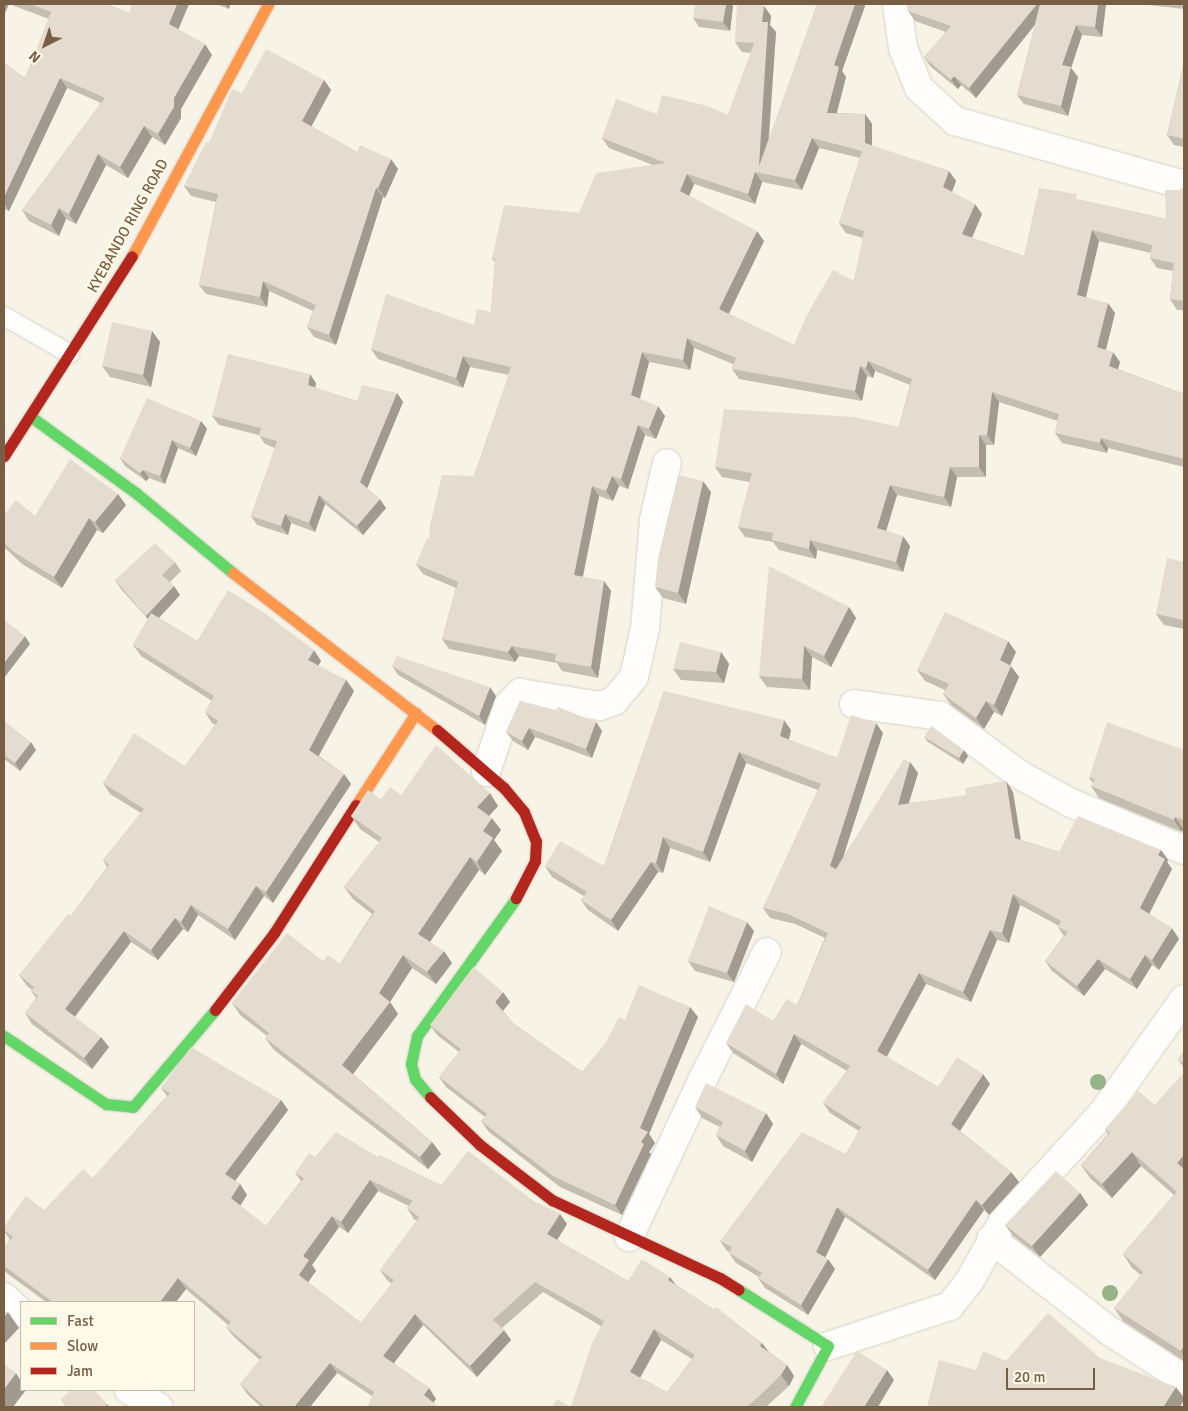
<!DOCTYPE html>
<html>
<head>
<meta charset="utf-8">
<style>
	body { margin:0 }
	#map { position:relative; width:1188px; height:1411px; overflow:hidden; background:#f7f4e7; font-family:Signika,sans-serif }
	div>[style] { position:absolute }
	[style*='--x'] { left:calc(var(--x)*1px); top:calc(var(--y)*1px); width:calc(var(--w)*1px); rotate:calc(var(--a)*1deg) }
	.roads { filter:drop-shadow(0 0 1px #d8d1c5) drop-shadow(0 0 1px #d8d1c5) }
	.lane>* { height:18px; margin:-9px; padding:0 9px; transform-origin:9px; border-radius:9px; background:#fefdfb }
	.street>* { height:28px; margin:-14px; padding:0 14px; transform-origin:14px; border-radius:14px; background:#fefdfb }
	.fast>* { height:11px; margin:-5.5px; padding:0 5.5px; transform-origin:5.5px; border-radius:5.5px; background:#63d668 }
	.slow>* { height:11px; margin:-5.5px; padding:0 5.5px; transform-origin:5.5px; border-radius:5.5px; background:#ff974d }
	.jam>* { height:11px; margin:-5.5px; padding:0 5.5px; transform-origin:5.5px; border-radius:5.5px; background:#b3261e }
	.trees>* { width:16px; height:16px; margin:-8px; border-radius:50%; background:#95b488 }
	.wall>* { inset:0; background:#c4bdb1 }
	.shaded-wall>* { inset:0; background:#a09a90 }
	.building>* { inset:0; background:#e4dcce }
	span { translate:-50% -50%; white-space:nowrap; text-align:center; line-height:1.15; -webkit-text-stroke:4.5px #fff9e8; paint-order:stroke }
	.street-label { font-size:15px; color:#775e45 }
	.frame { position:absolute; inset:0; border:5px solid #775e45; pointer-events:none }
	.legend { position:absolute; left:20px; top:1301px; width:175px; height:90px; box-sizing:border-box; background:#fff9e8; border:1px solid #c9bba7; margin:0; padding:6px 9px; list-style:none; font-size:15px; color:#775e45 }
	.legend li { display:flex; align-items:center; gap:10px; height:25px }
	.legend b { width:25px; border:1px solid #c9bba7 }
	.north { position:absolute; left:20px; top:20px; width:50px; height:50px; -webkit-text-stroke:4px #fff9e8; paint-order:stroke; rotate:221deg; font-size:14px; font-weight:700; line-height:20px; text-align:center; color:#775e45 }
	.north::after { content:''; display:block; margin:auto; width:18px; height:22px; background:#775e45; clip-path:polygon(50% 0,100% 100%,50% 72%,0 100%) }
	.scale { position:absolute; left:1006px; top:1368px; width:89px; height:22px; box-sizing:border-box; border:2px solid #775e45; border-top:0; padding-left:6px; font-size:15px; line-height:18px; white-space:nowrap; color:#775e45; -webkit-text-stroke:4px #fff9e8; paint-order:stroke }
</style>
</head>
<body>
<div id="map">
	<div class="roads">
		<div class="lane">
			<i style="--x:4;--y:316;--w:76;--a:29.9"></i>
		</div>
		<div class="street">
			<i style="--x:897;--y:4;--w:44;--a:82.2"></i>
			<i style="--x:903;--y:48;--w:43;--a:68.2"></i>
			<i style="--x:919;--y:88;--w:49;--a:42.5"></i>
			<i style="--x:955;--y:121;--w:238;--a:15.6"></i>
			<i style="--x:854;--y:704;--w:87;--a:7.9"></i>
			<i style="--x:940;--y:716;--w:99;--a:36.4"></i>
			<i style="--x:1020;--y:775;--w:58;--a:28.8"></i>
			<i style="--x:1071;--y:803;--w:122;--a:22.6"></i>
			<i style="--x:486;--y:772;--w:70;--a:-71.6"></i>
			<i style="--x:508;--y:706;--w:18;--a:-47"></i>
			<i style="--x:520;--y:693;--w:81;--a:9.2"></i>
			<i style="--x:600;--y:706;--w:15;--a:-20"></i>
			<i style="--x:614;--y:701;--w:31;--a:-50"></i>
			<i style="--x:634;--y:677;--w:50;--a:-77.3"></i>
			<i style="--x:645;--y:628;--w:108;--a:-85.2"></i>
			<i style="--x:654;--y:520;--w:58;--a:-77.2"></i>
			<i style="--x:629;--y:1237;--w:174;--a:-64.9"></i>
			<i style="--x:703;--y:1079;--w:142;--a:-63.3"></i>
			<i style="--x:991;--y:1239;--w:152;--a:37.8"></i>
			<i style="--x:1111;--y:1332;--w:87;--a:32.8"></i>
			<i style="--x:4;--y:1297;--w:23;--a:43"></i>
			<i style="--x:828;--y:1346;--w:128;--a:-18.2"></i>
			<i style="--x:950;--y:1306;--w:33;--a:-52"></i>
			<i style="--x:970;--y:1280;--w:67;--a:-60.4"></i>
			<i style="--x:1003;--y:1222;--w:147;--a:-47.5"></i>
			<i style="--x:1102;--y:1114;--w:141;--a:-54.5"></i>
			<i style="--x:129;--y:1390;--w:34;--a:30"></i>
		</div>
		<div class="fast">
			<i style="--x:30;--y:416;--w:131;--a:36"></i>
			<i style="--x:136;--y:493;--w:126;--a:39.5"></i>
			<i style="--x:4;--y:1036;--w:123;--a:33.7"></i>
			<i style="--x:106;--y:1104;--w:27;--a:6"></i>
			<i style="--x:133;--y:1107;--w:127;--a:-49.8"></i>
			<i style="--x:430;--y:1097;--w:23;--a:-130"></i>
			<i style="--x:415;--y:1079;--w:16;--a:-105"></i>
			<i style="--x:411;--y:1064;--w:29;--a:-78"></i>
			<i style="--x:417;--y:1036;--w:170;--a:-54.3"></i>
			<i style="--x:739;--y:1290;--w:105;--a:32.2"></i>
			<i style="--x:828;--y:1346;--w:69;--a:118.4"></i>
		</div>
		<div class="slow">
			<i style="--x:132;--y:256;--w:286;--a:-61.6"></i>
			<i style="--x:233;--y:573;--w:257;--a:37.6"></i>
			<i style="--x:356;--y:805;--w:110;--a:-56.9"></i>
		</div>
		<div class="jam">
			<i style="--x:4;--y:456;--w:237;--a:-57.4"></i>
			<i style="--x:437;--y:730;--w:89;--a:40.9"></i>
			<i style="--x:504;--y:788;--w:31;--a:50"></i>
			<i style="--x:524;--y:812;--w:31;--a:68"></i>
			<i style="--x:536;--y:841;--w:20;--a:93"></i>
			<i style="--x:535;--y:861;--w:42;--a:117.2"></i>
			<i style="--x:215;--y:1010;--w:97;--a:-52.5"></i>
			<i style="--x:274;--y:933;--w:152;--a:-57.4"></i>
			<i style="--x:430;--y:1097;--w:69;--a:43.8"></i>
			<i style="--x:480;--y:1145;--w:91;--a:37.4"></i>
			<i style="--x:552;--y:1200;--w:185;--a:24.9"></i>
			<i style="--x:720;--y:1278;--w:22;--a:32"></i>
		</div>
	</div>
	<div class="trees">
		<i style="left:1098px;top:1082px"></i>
		<i style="left:1110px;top:1293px"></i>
	</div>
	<div class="wall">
		<i style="clip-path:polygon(9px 4px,106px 4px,129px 13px,189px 4px,178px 29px,212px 55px,181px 109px,181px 118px,165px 145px,152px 137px,128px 178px,106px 165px,76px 224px,66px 219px,59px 236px,29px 221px,22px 210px,101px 103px,67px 88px,9px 211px,4px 209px,4px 63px,25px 78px,49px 19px)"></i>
		<i style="clip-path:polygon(216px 4px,230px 4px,229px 9px)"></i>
		<i style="clip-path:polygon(evenodd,817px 4px,864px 4px,865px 6px,842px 71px,846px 77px,837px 113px,865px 114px,872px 124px,872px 146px,949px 171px,956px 181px,952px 192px,982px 214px,972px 238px,1024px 256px,1081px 200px,1166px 219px,1180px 190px,1184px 187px,1184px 310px,1177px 310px,1170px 299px,1173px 271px,1157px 268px,1150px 258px,1151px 253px,1099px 241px,1086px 297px,1115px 313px,1106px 350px,1120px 362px,1118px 369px,1184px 394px,1184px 467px,1108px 448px,1107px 453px,1062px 443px,1055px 433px,1058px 421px,999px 402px,994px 445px,986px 445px,986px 477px,957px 477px,951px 507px,897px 495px,886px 531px,910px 546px,903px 572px,817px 550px,816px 559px,779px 550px,773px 542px,745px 537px,738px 527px,750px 482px,722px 477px,715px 467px,899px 427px,910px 385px,875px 371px,873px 378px,867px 376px,862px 401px,739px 379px,732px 369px,733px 364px,694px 348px,690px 370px,649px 362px,640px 399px,665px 416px,656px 439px,645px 435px,628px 489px,619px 486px,613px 501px,599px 496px,583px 577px,604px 581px,611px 591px,598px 678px,562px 671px,557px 663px,519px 656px,515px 662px,449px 649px,442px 639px,456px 588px,423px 574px,416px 564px,429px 540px,474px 476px,509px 375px,470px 367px,463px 388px,378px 359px,371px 349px,474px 325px,491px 312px,495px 262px,492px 258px,579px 213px,653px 165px,609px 148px,602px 138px,657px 114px,728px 115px,751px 53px,742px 52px,735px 42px,764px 6px,771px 16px,770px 25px,776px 32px,769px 140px,817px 4px,819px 148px,860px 158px,839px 223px,846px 233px,863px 238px,854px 281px,794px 345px,729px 314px,764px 241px,689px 196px,694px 184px,755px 204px,762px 182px,802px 190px,819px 148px)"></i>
		<i style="clip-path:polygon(907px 4px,1106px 4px,1102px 37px,1082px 35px,1071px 68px,1078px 77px,1068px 116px,1024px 104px,1017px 95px,1035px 25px,976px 98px,961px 85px,958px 89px,931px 67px,924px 57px,946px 32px,915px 21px,908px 11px)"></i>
		<i style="clip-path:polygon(1140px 4px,1184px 4px,1184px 9px)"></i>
		<i style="clip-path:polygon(733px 6px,730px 31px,699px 27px,693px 18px)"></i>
		<i style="clip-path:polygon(1184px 62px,1184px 147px,1174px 145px,1167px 135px)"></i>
		<i style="clip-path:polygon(324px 80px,331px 90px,311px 126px,357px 152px,398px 169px,385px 198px,383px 197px,336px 345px,314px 337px,307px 327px,313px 311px,269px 291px,267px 307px,206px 294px,199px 285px,216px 202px,191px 196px,184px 186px,209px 143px,242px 93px)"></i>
		<i style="clip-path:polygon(152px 331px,160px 342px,151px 387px,110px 377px,102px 366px)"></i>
		<i style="clip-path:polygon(316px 383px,315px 388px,357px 401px,397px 393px,403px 402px,367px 488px,386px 508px,363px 535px,325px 504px,315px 532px,291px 523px,288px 535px,257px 525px,251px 516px,275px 448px,265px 444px,259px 435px,219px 425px,212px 416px)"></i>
		<i style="clip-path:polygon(201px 421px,207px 429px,196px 456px,178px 448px,165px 484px,149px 478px,146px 481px,125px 466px,120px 458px)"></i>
		<i style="clip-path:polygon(711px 492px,686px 604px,663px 598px,655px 587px)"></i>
		<i style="clip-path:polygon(126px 505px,103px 533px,97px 530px,62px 588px,22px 564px,4px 547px,4px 515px,35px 516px)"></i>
		<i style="clip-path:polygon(175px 562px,181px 571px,170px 582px,180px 595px,159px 618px,197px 641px,321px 661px,318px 666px,346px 680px,354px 691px,319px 756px,344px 774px,351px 784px,273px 903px,264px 896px,235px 940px,198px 915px,188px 932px,183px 929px,158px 960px,131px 942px,75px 1017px,109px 1047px,92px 1069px,32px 1024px,25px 1013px,36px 998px,31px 991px,32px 990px,27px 986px,19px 975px,71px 916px,107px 867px,103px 860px,141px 813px,110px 794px,103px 783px,185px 766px,215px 725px,212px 723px,205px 712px,212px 701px,141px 656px,133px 645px,148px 619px,121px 589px,115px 580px)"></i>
		<i style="clip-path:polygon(1184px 562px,1184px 629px,1164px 625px,1156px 614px)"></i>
		<i style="clip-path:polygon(849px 607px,856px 618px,831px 667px,812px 657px,810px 690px,767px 687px,759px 676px)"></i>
		<i style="clip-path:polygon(721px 652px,729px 664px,724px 683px,681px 680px,673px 669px)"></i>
		<i style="clip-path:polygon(1016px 652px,1010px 665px,1019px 677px,1002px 716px,994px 712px,984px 729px,951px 705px,943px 694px,945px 690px,925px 681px,917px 670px)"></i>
		<i style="clip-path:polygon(392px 666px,496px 696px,485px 725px,398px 675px)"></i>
		<i style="clip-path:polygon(664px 691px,791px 730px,789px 740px,837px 758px,883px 733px,843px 857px,910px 762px,918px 773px,909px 803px,1013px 792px,1021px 840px,1059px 852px,1161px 850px,1168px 860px,1167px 862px,1172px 869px,1149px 914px,1179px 939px,1159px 970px,1152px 965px,1137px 989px,1105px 969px,1084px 996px,1052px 971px,1045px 961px,1064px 936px,1058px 927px,1059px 926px,1020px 905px,1009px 943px,997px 940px,971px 1002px,926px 984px,887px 1057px,938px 1087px,990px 1084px,960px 1131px,1011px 1172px,1019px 1182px,989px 1215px,984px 1210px,935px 1280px,845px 1217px,825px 1257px,835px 1269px,808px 1315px,765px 1288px,758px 1278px,759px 1277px,736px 1263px,729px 1253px,729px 1252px,727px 1251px,720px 1241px,846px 1154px,859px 1131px,830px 1113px,823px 1103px,847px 1071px,801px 1044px,783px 1084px,733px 1053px,726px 1043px,773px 1021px,797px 1005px,825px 938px,795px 924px,770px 918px,763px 908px,818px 790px,746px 763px,710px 862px,670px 848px,663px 873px,658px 872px,618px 931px,588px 910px,581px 900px,584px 896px,552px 877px,545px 866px,604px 866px)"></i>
		<i style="clip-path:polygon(520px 701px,596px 722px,602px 731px,592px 758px,535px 737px,528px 750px,513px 741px,506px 732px)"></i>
		<i style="clip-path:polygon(4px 721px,36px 750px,20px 771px,4px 759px)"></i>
		<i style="clip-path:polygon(924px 737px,968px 756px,963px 764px,928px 742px)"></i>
		<i style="clip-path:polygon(1184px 750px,1184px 829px,1183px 829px,1182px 832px,1099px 798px,1091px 786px,1093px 783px,1089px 778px)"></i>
		<i style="clip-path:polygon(401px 795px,498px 806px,489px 816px,501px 830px,494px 840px,502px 851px,485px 875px,479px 870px,430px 942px,452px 963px,436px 984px,412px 968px,390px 1002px,398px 1014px,353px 1074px,432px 1142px,441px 1154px,428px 1169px,274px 1050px,265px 1038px,267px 1036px,240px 1015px,232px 1003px,323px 961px,340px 964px,372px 914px,353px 899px,344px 887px,379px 842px,360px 829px,351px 816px,381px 799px)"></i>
		<i style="clip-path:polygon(754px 931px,734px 982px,695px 971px,688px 961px)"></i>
		<i style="clip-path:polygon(510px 1002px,503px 1011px,513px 1023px,582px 1072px,625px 1020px,698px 1017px,649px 1134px,655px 1143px,649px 1152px,651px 1154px,622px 1215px,560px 1187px,489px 1132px,481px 1121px,485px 1117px,446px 1087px,439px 1077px,459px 1052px,437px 1035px,430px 1025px)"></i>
		<i style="clip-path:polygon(1184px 1051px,1184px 1068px,1178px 1059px)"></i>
		<i style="clip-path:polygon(1184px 1073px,1184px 1361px,1123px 1321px,1114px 1308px,1141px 1275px,1132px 1268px,1123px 1254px,1174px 1195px,1141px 1166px,1112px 1198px,1090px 1178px,1081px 1165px,1108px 1134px,1105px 1129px,1155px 1105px)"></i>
		<i style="clip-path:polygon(evenodd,161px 1088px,281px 1100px,288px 1110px,235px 1181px,240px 1184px,247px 1195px,240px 1206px,266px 1226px,301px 1181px,295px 1173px,315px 1157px,378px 1157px,441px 1185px,535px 1202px,560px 1214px,567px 1224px,557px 1240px,628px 1281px,675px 1284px,762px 1343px,769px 1352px,787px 1365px,794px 1376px,789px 1386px,766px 1407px,552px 1407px,571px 1407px,601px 1326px,543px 1292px,502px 1328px,511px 1340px,477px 1377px,423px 1325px,393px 1363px,429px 1388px,436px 1399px,433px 1403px,372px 1396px,337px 1373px,310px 1407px,261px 1407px,248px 1395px,240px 1384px,260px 1360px,234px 1337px,226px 1327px,228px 1325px,186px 1289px,176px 1302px,46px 1302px,4px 1271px,4px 1248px,10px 1240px,4px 1231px,4px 1227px,44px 1210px,93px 1178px,167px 1096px,161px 1088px,378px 1191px,409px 1206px,407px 1208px,414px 1219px,417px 1221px,380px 1270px,387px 1280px,392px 1284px,361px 1323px,308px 1282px,316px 1271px,312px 1265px,339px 1227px,348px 1233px,378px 1191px,161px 1088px,661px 1340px,692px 1359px,667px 1392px,640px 1378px,661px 1340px)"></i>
		<i style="clip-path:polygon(695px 1107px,773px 1124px,752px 1162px,723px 1146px,716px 1135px,720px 1127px,702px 1118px)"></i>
		<i style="clip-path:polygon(1080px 1193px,1088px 1205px,1040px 1257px,1013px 1236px,1005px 1225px)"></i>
		<i style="clip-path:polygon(61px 1399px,107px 1404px,110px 1407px,67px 1407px)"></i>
	</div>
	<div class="shaded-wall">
		<i style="clip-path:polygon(4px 4px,9px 4px,4px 15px)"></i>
		<i style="clip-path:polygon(177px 4px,189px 4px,176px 35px,169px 24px)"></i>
		<i style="clip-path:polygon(225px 4px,230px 4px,229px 9px)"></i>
		<i style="clip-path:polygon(726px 4px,731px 4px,733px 6px,730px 31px,723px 22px)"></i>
		<i style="clip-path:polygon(855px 4px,864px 4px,865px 6px,842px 71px,846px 77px,834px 123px,827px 113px,834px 65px)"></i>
		<i style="clip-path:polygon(1037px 4px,1046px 4px,1049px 7px,976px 98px,969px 88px)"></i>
		<i style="clip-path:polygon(1098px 4px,1106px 4px,1102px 37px,1095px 27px)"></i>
		<i style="clip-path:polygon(764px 6px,771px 16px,770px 25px,776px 32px,766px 174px,759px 166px,762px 22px)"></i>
		<i style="clip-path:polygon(1076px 25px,1082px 35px,1071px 68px,1078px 77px,1068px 116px,1061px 106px,1062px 65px)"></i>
		<i style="clip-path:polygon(205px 44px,212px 55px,181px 109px,181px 118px,165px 145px,158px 134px,174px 98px)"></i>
		<i style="clip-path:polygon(954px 76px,961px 85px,958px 89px,951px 80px)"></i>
		<i style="clip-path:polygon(60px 78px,67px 88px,9px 211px,4px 203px,4px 197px)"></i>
		<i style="clip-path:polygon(324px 80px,331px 90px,309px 131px,302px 121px)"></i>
		<i style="clip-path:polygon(865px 114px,872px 124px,872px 154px,865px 143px)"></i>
		<i style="clip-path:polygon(144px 126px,152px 137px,128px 178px,120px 167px)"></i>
		<i style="clip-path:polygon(812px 138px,819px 148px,802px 190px,795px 180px)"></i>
		<i style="clip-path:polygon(98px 154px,106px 165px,76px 224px,69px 214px)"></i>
		<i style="clip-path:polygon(391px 159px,398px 169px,385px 198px,378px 188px)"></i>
		<i style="clip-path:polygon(949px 171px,956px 181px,950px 197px,943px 187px)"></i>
		<i style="clip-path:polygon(755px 172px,762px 182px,755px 204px,748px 194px)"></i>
		<i style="clip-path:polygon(687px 174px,694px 184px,687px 201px,680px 191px)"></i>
		<i style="clip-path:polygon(376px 188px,383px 197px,336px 345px,329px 335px)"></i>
		<i style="clip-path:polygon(975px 204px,982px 214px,969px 244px,962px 234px)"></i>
		<i style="clip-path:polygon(59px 208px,66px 219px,59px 236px,51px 225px)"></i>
		<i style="clip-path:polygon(1092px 230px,1099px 241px,1084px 305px,1077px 295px)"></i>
		<i style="clip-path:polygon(757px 231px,764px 241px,726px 319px,719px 309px)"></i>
		<i style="clip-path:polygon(263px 281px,269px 291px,267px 307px,260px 297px)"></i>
		<i style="clip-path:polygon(1108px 303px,1115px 313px,1104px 357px,1097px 347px)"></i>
		<i style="clip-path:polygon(152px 331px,160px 342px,151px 387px,143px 375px)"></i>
		<i style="clip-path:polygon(687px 338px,694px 348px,690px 370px,683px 360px)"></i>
		<i style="clip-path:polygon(642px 352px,649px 362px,638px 405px,631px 395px)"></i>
		<i style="clip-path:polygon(1113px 352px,1120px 362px,1116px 376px,1109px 366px)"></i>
		<i style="clip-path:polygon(463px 356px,470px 367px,463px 388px,456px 378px)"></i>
		<i style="clip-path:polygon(868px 361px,875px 371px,873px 378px,866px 368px)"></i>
		<i style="clip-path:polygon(860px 366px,867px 376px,862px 401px,855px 391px)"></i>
		<i style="clip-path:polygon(310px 374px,316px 383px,314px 394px,308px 385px)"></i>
		<i style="clip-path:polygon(992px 392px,999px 402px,994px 445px,987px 435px)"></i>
		<i style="clip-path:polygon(397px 393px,403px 402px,366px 491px,360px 482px)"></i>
		<i style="clip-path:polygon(658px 406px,665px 416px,656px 439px,649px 429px)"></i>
		<i style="clip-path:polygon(201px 421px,207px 429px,196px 456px,190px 448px)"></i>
		<i style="clip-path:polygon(638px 425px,645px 435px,628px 489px,621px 479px)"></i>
		<i style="clip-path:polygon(979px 435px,986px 445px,986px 477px,979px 467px)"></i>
		<i style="clip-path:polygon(1101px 438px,1108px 448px,1107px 453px,1100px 443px)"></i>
		<i style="clip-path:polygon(172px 440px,178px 448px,165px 484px,160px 476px)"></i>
		<i style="clip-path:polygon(950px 467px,957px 477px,951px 507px,944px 497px)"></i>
		<i style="clip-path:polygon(143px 470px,149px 478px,146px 481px,140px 473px)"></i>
		<i style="clip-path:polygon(612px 476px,619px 486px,613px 501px,606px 491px)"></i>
		<i style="clip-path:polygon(703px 481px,711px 492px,686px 604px,678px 593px)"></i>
		<i style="clip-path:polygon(890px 485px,897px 495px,884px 538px,877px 528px)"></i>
		<i style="clip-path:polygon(592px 486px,599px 496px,581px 585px,574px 575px)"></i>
		<i style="clip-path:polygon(118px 494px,126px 505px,103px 533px,95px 522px)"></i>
		<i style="clip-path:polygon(319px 495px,325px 504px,315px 532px,309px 523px)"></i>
		<i style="clip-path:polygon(380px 499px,386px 508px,363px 535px,357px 526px)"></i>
		<i style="clip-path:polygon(285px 514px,291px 523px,288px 535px,281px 526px)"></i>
		<i style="clip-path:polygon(89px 518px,97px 530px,62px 588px,54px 577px)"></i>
		<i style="clip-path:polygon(903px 536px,910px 546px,903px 572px,896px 562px)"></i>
		<i style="clip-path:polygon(810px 540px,817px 550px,816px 559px,809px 549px)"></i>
		<i style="clip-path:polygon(604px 581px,611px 591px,598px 678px,591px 667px)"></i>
		<i style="clip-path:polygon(174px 586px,180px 595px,152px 625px,146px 616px)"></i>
		<i style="clip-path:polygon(849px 607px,856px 618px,831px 667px,824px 656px)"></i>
		<i style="clip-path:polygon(25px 636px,30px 644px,4px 678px,4px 663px)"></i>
		<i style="clip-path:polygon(1008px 641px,1016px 652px,1007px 672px,1000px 660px)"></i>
		<i style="clip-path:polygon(512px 646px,519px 656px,515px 662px,508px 652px)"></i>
		<i style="clip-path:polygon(804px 646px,812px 657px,810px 690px,802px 679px)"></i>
		<i style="clip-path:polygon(314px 650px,321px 661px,315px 671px,308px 660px)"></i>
		<i style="clip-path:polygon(721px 652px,729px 664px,724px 683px,716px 672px)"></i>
		<i style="clip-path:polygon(1011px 666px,1019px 677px,1002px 716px,994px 705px)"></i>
		<i style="clip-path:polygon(346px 680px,354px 691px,316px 760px,309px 750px)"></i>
		<i style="clip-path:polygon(490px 687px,496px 696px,485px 725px,479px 716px)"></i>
		<i style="clip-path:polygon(986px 701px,994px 712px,984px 729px,976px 718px)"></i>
		<i style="clip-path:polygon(784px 720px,791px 730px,787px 747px,780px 736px)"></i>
		<i style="clip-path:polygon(596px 722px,602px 731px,592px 758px,586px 749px)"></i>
		<i style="clip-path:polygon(876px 723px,883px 733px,837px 876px,830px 866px)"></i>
		<i style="clip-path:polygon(529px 728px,535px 737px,528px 750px,522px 741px)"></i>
		<i style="clip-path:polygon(31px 742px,36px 750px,20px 771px,15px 763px)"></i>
		<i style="clip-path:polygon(964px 750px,968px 756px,963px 764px,959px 758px)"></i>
		<i style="clip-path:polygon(739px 752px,746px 763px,710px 862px,703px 852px)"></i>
		<i style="clip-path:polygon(910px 762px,918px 773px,905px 815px,898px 805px)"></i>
		<i style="clip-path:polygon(344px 774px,351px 784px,273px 903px,266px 892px)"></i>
		<i style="clip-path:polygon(1006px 781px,1013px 792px,1022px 849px,1015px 838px)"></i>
		<i style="clip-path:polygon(490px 793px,498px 806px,486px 819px,477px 807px)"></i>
		<i style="clip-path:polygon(1175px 817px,1183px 829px,1182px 832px,1174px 820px)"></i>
		<i style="clip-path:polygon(492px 818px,501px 830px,494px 840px,502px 851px,485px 875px,477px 862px,483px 831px)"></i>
		<i style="clip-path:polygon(663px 837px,670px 848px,663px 873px,656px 863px)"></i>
		<i style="clip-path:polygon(1161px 850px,1168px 860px,1167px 862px,1172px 869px,1147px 918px,1140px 908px,1158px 855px)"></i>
		<i style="clip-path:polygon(470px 857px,479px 870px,427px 946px,418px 934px)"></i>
		<i style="clip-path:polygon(651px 862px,658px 872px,618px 931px,611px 920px)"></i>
		<i style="clip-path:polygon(256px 886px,264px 896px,235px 940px,228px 929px)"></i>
		<i style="clip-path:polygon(1013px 894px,1020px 905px,1009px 943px,1002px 933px)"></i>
		<i style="clip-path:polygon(191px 905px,198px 915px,188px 932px,181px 922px)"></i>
		<i style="clip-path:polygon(175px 918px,183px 929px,158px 960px,151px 950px)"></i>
		<i style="clip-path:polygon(747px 922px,754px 931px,734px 982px,727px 973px)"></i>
		<i style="clip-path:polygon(1172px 928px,1179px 939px,1159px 970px,1152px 960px)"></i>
		<i style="clip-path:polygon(990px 930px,997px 940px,971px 1002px,963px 992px)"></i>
		<i style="clip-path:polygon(124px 931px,131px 942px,72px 1020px,65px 1009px)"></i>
		<i style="clip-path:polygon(444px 951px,452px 963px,436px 984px,427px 972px)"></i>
		<i style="clip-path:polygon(403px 955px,412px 968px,390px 1002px,398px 1014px,350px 1078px,342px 1065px,379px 993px)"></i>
		<i style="clip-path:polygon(1145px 955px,1152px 965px,1137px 989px,1130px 979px)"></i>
		<i style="clip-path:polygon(1098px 959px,1105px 969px,1084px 996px,1077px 986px)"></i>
		<i style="clip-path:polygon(919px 973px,926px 984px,884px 1061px,877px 1051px)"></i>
		<i style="clip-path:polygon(503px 992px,510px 1002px,502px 1012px,495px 1002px)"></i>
		<i style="clip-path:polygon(690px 1007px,698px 1017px,649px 1134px,655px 1143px,649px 1152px,651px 1154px,622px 1215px,615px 1205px,641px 1142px,640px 1128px)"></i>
		<i style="clip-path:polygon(794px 1034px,801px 1044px,783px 1084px,776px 1074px)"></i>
		<i style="clip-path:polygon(101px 1037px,109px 1047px,92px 1069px,84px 1058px)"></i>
		<i style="clip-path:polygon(983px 1074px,990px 1084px,958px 1134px,951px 1124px)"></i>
		<i style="clip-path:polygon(281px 1100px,288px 1110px,232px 1185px,225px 1174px)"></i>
		<i style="clip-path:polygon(766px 1113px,773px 1124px,752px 1162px,745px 1151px)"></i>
		<i style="clip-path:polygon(432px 1142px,441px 1154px,428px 1169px,420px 1157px)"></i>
		<i style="clip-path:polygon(1132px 1152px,1141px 1166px,1112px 1198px,1102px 1184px)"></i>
		<i style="clip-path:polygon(1184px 1155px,1184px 1173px,1177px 1163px)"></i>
		<i style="clip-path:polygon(1011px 1172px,1019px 1182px,989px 1215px,982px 1205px)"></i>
		<i style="clip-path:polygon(370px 1180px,378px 1191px,348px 1233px,341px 1222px)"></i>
		<i style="clip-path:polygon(240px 1184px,247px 1195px,238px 1209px,231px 1198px)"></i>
		<i style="clip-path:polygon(1080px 1193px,1088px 1205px,1040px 1257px,1032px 1246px)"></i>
		<i style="clip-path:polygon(976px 1200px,984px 1210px,935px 1280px,928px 1270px)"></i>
		<i style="clip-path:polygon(837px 1207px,845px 1217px,823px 1262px,816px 1252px)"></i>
		<i style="clip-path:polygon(560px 1214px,567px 1224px,554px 1245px,547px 1234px)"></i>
		<i style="clip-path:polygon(332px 1216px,339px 1227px,312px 1265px,316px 1271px,306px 1285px,299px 1275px,303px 1256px)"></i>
		<i style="clip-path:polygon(828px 1259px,835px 1269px,808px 1315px,801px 1305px)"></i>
		<i style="clip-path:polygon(670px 1277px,678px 1288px,668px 1280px)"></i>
		<i style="clip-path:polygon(178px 1278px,186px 1289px,176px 1302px,160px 1302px)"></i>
		<i style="clip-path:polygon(8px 1312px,19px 1328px,4px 1344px,4px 1317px)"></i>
		<i style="clip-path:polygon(415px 1314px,423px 1325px,391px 1367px,383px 1356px)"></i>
		<i style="clip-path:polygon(654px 1329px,661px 1340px,637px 1383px,630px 1372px)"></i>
		<i style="clip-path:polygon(504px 1330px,511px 1340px,477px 1377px,470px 1366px)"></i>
		<i style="clip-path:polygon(762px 1343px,770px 1354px,760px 1346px)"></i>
		<i style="clip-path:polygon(1184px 1346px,1184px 1356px,1181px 1351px)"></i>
		<i style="clip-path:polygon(330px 1363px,337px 1373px,310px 1407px,296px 1407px,295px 1406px)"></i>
		<i style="clip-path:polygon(787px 1365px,794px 1376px,789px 1386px,781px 1375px)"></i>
		<i style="clip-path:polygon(887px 1370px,894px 1380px,878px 1407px,864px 1407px)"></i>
		<i style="clip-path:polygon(16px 1373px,21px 1381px,21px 1390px,26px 1390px,13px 1407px,4px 1407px,4px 1389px)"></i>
		<i style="clip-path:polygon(1176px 1387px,1184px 1398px,1184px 1400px,1180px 1407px,1163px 1407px)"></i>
		<i style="clip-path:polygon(429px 1388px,436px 1399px,431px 1406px,424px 1395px)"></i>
	</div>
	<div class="building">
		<i style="clip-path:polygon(30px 4px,106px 4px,129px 13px,132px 4px,177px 4px,169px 24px,205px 44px,174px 98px,174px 107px,158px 134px,144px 126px,120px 167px,98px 154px,69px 214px,59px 208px,51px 225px,22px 210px,105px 98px,60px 78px,4px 197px,4px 63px,25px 78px,51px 12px)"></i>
		<i style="clip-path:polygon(695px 4px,726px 4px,723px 22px,693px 18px)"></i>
		<i style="clip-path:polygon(evenodd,737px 4px,749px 4px,764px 6px,762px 22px,768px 22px,759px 166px,817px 4px,855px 4px,834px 65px,839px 67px,827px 113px,865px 114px,865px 143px,949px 171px,943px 187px,975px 204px,962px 234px,1024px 256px,1039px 188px,1077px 194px,1076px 199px,1166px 219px,1165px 190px,1180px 190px,1184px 187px,1184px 301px,1170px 299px,1174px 263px,1150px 258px,1152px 245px,1092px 230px,1077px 295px,1108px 303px,1097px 347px,1113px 352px,1109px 366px,1184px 394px,1184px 459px,1101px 438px,1100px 443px,1055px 433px,1059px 414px,992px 392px,987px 435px,979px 435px,979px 467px,950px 467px,944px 497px,890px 485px,877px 528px,903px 536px,896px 562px,810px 540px,809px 549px,772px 540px,773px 533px,738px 527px,752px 473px,715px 467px,724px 409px,854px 417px,899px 427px,912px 379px,868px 361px,866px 368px,860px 366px,855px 391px,732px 369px,736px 358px,687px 338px,683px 360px,642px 352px,631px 395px,658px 406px,649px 429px,638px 425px,621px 479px,612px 476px,606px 491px,592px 486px,574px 575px,604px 581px,591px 667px,555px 661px,556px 654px,512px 646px,508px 652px,442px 639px,458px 582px,416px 564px,427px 538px,429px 540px,430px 525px,442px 475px,474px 476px,511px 367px,463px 356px,456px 378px,371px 349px,386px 294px,474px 325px,477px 309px,491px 312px,495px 259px,492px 258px,504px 205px,579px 213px,596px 173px,666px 163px,602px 138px,616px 99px,657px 114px,662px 95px,708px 106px,728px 115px,754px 43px,735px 42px,737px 4px,812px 138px,862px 151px,839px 223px,864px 231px,854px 281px,833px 270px,807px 315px,794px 345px,719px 309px,757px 231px,680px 191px,687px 174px,748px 194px,755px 172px,795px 180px,812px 138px)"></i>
		<i style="clip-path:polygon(907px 4px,1037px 4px,969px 88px,954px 76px,951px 80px,924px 57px,951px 26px,908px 11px)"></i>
		<i style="clip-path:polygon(1040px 4px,1098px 4px,1095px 27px,1076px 25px,1062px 65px,1071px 67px,1061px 106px,1017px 95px)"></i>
		<i style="clip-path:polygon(266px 49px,324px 80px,302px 121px,357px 152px,360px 145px,391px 159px,378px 188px,376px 188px,329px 335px,307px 327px,316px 305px,263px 281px,260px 297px,199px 285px,218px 194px,184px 186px,206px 142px,209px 143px,232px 89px,242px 93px)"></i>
		<i style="clip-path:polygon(1184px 62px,1184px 139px,1167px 135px)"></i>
		<i style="clip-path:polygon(112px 322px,152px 331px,143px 375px,102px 366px)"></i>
		<i style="clip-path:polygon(228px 354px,310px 374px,308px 385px,357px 401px,362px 385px,397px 393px,360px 482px,380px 499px,357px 526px,319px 495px,309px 523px,285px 514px,281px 526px,251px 516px,277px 441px,259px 436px,261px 428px,212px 416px)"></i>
		<i style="clip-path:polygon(147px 398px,201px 421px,190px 448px,172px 440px,160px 476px,143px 470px,140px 473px,120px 458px)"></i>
		<i style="clip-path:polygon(70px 459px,118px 494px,95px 522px,89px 518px,54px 577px,14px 552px,4px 543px,4px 515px,16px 500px,35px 516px)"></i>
		<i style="clip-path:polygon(678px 475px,703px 481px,678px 593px,655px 587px,658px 558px)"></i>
		<i style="clip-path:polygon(155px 543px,175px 562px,162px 575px,174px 586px,146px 616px,115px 580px)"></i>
		<i style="clip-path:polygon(1167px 558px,1184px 562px,1184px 620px,1156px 614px)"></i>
		<i style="clip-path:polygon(769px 566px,849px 607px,824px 656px,804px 646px,802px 679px,759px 676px)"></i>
		<i style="clip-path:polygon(228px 590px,266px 614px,314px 650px,308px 660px,346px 680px,309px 750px,344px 774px,266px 892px,256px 886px,228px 929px,191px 905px,181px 922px,175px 918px,151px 950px,124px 931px,65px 1009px,101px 1037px,84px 1058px,25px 1013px,38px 996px,31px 991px,34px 987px,19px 975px,68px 914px,71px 916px,109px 865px,103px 860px,144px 809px,103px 783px,134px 733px,185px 766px,218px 721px,205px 712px,214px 696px,133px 645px,151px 613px,197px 641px)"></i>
		<i style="clip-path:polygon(945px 612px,1008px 641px,1000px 660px,1011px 666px,994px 705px,986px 701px,976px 718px,943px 694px,949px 684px,917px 670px)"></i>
		<i style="clip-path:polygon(4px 620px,25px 636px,4px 663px)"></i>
		<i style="clip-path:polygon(680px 642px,721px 652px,716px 672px,673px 669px)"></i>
		<i style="clip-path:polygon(397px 656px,490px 687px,479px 716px,392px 666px)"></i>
		<i style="clip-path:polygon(664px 691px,784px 720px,780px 736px,837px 758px,851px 715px,876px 723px,830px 866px,836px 869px,904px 759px,910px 762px,898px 805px,966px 795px,965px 788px,1006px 781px,1015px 838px,1059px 852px,1078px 816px,1161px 850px,1158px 855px,1165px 859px,1140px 908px,1172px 928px,1152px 960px,1145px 955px,1130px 979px,1098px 959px,1077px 986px,1045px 961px,1068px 932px,1058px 927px,1061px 921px,1013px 894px,1002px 933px,990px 930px,963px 992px,919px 973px,877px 1051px,938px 1087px,957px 1057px,983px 1074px,951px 1124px,1011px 1172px,982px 1205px,976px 1200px,928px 1270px,837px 1207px,816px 1252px,828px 1259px,801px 1305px,758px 1278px,762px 1273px,729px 1253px,732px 1247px,720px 1241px,802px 1132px,846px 1154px,861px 1127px,823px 1103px,850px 1066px,794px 1034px,776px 1074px,726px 1043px,746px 1004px,773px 1021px,787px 999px,797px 1005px,828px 933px,788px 914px,763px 908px,821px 784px,739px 752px,703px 852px,663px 837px,656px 863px,651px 862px,611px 920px,581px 900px,587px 892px,545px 866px,560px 841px,604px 866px)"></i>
		<i style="clip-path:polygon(520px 701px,556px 710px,558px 707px,596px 722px,586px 749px,529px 728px,522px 741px,506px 732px)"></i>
		<i style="clip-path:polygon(4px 721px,31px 742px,15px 763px,4px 755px)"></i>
		<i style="clip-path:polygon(1107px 722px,1184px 750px,1184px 820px,1175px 817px,1174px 820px,1091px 786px,1095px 779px,1089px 778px)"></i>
		<i style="clip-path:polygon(931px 726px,964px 750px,959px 758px,924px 737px)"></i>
		<i style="clip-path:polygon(436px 745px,490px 793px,477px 807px,492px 818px,483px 831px,493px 838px,477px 862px,470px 857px,418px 934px,444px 951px,427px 972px,403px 955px,379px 993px,390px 1002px,342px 1065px,432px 1142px,420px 1157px,265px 1038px,269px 1033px,232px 1003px,287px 933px,323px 961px,328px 955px,340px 964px,375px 911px,344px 887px,382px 838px,351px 816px,368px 790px,381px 799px,390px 787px,401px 795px)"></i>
		<i style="clip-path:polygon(709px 906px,747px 922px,727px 973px,688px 961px)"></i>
		<i style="clip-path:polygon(473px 967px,503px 992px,495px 1002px,513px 1023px,582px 1072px,605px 1044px,619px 1017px,625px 1020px,639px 985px,690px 1007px,640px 1128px,648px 1132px,641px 1142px,644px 1144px,615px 1205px,553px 1176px,481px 1121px,487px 1114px,439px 1077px,461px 1049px,430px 1025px)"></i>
		<i style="clip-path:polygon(evenodd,191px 1047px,281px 1100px,225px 1174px,240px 1184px,231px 1198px,266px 1226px,304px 1178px,295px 1173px,309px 1153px,315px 1157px,336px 1132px,378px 1157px,380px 1155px,441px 1185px,468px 1151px,535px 1202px,560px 1214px,547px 1234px,628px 1281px,642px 1259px,670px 1277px,668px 1280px,714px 1309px,716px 1307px,762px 1343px,760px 1346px,787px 1365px,781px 1375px,756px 1399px,746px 1407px,552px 1407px,557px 1399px,571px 1407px,592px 1343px,604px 1321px,535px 1282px,493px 1320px,504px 1330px,470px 1366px,415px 1314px,383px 1356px,429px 1388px,424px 1395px,439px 1407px,367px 1407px,374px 1392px,330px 1363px,295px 1406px,296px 1407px,265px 1407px,240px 1384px,262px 1357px,226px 1327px,231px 1322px,178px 1278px,160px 1302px,53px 1302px,4px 1266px,4px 1248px,13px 1237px,4px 1230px,4px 1227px,26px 1196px,44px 1210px,83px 1169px,93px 1178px,170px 1093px,161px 1088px,191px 1047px,370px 1180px,413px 1201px,407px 1208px,419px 1217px,380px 1270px,394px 1280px,361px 1323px,299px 1275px,309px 1260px,303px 1256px,332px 1216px,341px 1222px,370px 1180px,191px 1047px,654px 1329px,695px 1355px,667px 1392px,630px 1372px,654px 1329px)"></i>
		<i style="clip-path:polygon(1184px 1051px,1184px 1064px,1178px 1059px)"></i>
		<i style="clip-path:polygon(1184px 1073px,1184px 1155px,1177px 1163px,1184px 1169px,1184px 1346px,1181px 1351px,1114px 1308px,1143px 1272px,1123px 1254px,1177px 1192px,1132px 1152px,1102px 1184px,1081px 1165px,1110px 1133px,1105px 1129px,1138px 1091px,1155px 1105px)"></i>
		<i style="clip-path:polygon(706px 1083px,766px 1113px,745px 1151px,716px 1135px,723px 1122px,695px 1107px)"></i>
		<i style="clip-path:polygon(1056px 1171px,1080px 1193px,1032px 1246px,1005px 1225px)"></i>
		<i style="clip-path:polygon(4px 1311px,8px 1312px,4px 1317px)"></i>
		<i style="clip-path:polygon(1048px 1313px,1100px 1358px,1176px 1387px,1163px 1407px,927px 1407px,939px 1360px,976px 1370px,983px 1351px,1006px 1361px)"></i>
		<i style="clip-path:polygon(857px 1351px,887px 1370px,864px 1407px,821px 1407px)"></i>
		<i style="clip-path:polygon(4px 1364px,16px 1373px,4px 1389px)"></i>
		<i style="clip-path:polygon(71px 1390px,94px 1390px,107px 1404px,104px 1407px,68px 1407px,61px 1399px)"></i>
	</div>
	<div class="street-label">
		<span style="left:128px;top:226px;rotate:-61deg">KYEBANDO RING ROAD</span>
	</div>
	<div class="frame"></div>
	<ul class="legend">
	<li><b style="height:6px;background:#63d668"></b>Fast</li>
	<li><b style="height:6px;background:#ff974d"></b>Slow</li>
	<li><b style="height:6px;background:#b3261e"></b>Jam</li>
	</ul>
	<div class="north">N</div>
	<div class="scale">20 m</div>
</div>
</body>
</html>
